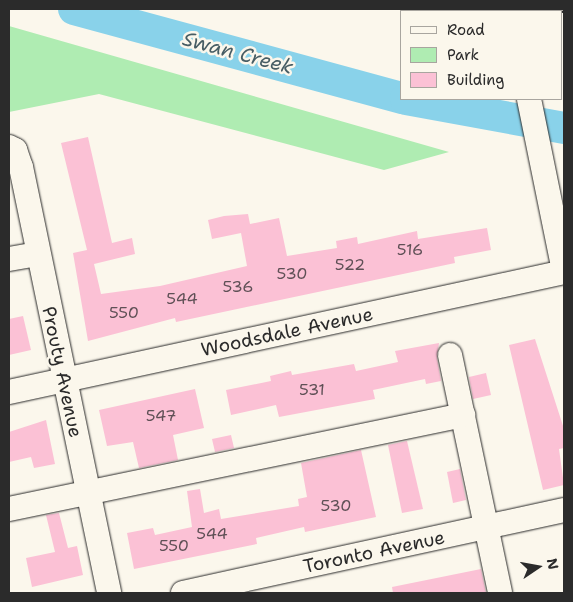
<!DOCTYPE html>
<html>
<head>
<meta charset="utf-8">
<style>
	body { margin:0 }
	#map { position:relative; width:573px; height:602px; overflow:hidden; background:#fbf7ec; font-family:"Shantell Sans",sans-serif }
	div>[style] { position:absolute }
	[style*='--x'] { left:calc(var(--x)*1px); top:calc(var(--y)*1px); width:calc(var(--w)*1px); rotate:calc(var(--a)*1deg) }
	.green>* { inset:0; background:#afecb2 }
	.river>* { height:32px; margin:-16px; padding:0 16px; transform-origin:16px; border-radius:16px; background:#89d2ea }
	.building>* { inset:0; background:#fbc1d5 }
	.path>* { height:3px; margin-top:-1.5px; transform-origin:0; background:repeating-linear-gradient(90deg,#2b2b2b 0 5px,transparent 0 9px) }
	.roads { filter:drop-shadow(0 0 1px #2b2b2b) drop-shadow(0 0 1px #2b2b2b) }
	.minor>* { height:24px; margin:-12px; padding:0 12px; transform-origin:12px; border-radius:12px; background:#fbf7ec }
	span { translate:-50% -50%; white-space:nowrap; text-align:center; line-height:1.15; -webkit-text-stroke:5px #fbf7ec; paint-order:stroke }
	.number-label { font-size:16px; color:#5f5056 }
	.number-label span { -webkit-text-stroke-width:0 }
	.street-label { font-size:19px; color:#2b2b2b }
	.water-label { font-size:20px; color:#475d64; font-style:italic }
	.frame { position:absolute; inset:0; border:10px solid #2b2b2b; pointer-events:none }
	.legend { position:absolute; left:400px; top:10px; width:162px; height:90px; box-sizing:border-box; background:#fbf7ec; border:1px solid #a8a59f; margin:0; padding:6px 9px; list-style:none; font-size:15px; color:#2b2b2b }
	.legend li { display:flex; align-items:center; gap:10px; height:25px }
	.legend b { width:25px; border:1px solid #a8a59f }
	.north { position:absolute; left:513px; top:542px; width:50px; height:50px; -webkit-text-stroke:4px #fbf7ec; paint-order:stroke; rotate:78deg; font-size:14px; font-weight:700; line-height:20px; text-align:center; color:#2b2b2b }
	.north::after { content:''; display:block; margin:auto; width:18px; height:22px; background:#2b2b2b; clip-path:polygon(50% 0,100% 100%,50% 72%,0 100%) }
</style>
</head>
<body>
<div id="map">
	<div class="green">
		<i style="clip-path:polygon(9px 26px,449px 152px,384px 170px,99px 94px,9px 112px)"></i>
	</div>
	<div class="river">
		<i style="--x:74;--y:9;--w:340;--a:15.2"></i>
		<i style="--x:406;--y:99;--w:161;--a:10.4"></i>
	</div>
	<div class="building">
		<i style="clip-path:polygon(88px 137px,112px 243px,132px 238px,135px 254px,94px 264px,101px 294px,160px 286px,247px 266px,241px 233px,212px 239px,208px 220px,224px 216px,248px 214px,250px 224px,279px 218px,287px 256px,337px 248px,336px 241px,357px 237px,358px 244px,417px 231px,418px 239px,487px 228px,491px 250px,454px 257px,455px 263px,176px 322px,175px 318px,88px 341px,73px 253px,87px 250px,61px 143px)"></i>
		<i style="clip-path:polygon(23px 316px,31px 350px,9px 355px,9px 319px)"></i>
		<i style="clip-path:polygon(535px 339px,564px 429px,564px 448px,559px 449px,564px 485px,543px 490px,509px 345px)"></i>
		<i style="clip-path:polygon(439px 343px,437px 358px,441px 381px,426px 384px,425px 379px,373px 390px,375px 399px,279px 417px,276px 405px,231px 415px,226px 390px,271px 381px,270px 376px,291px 371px,292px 375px,354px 364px,356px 371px,398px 362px,395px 351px)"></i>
		<i style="clip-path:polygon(486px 373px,491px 395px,473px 399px,469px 377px)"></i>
		<i style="clip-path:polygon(195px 389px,204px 428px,173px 435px,178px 460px,139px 468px,133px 442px,107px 446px,99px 410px)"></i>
		<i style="clip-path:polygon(46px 420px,55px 464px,34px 468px,31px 457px,9px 462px,9px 432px)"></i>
		<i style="clip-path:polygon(231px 435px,234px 448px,215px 452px,212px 439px)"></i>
		<i style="clip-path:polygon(407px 441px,423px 509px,402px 513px,388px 445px)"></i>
		<i style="clip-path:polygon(361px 450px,376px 517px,305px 532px,304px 527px,256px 538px,257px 544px,134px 569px,127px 533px,153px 528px,155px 535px,192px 527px,187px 491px,200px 489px,204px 513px,219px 509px,221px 519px,299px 506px,298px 499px,307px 497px,301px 463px)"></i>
		<i style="clip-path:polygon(460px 469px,466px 500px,453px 503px,447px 472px)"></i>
		<i style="clip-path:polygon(59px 513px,68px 548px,77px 546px,83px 575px,32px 587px,26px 558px,55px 552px,46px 515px)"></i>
		<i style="clip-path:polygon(481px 569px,486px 593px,393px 593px,392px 587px)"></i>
	</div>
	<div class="path">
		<i style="--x:562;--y:12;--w:2;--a:-27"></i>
	</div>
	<div class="roads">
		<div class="minor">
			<i style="--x:510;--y:9;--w:2;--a:90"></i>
			<i style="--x:529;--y:99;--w:176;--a:78.5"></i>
			<i style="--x:9;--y:147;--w:7;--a:27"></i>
			<i style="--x:15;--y:150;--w:18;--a:71"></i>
			<i style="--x:21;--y:167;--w:435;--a:78.3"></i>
			<i style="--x:9;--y:259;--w:29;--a:-10"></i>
			<i style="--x:450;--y:355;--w:243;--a:78.1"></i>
			<i style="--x:9;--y:392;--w:568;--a:-12.2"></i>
			<i style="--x:9;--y:509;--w:464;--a:-11.7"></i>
			<i style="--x:183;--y:593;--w:390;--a:-12.3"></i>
		</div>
	</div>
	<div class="number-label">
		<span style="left:410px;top:250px">516</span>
		<span style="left:350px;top:265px">522</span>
		<span style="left:292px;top:274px">530</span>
		<span style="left:238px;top:287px">536</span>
		<span style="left:182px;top:299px">544</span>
		<span style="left:124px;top:313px">550</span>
		<span style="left:312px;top:390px">531</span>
		<span style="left:161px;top:416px">547</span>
		<span style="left:336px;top:506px">530</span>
		<span style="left:212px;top:534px">544</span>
		<span style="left:174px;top:546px">550</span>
	</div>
	<div class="street-label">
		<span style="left:287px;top:332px;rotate:-12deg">Woodsdale Avenue</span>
		<span style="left:62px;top:372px;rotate:78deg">Prouty Avenue</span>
		<span style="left:374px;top:552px;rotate:-12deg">Toronto Avenue</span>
	</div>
	<div class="water-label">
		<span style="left:238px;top:53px;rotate:15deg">Swan Creek</span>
	</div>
	<div class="frame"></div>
	<ul class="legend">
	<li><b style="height:6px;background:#fbf7ec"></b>Road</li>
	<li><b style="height:14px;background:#afecb2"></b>Park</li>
	<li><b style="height:14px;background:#fbc1d5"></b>Building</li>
	</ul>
	<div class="north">N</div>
</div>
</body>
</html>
